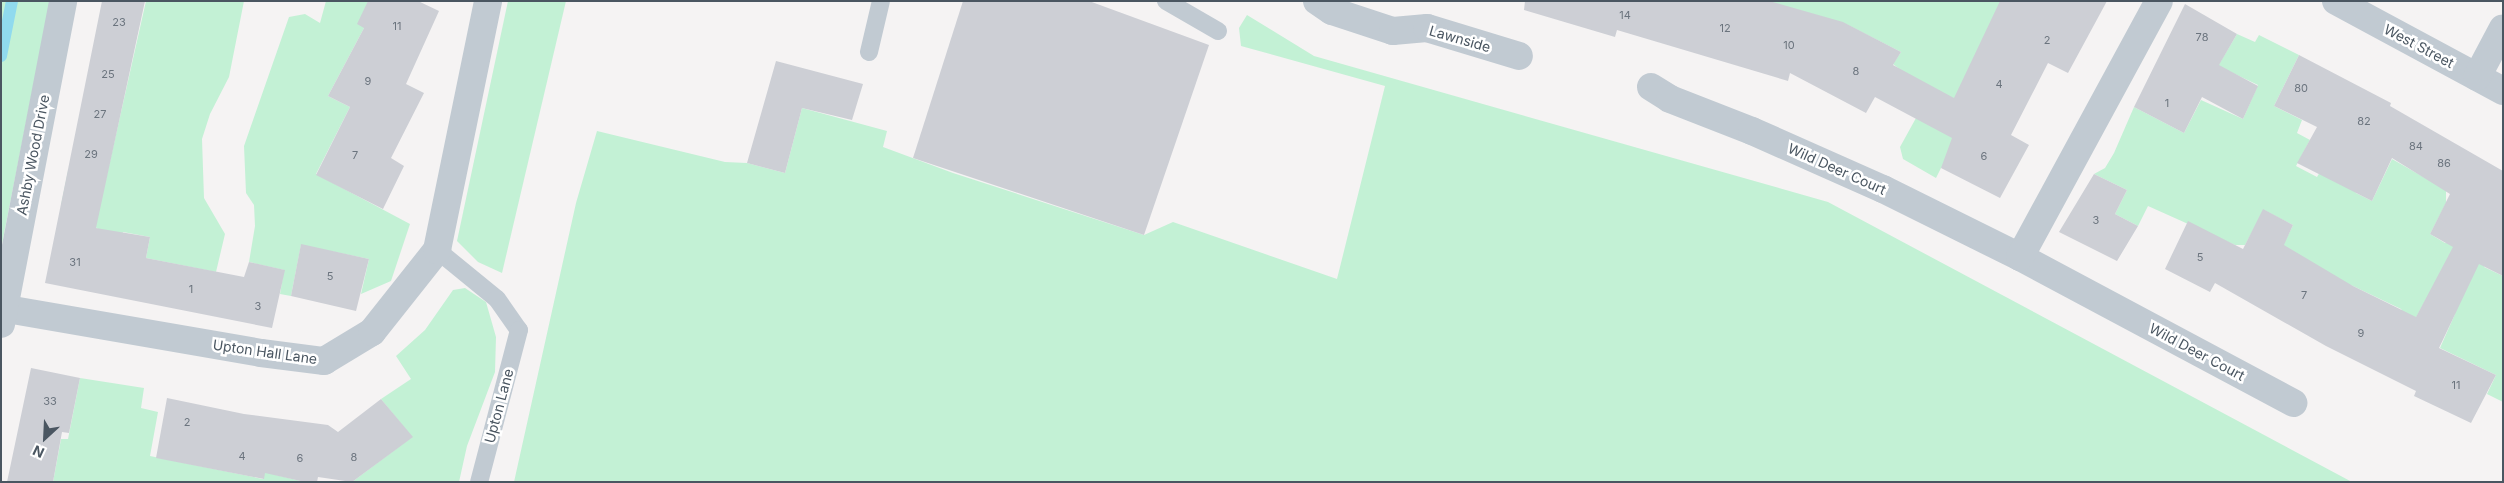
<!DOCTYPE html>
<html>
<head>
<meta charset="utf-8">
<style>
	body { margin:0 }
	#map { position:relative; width:2504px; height:483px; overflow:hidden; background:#f5f3f3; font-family:Inter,sans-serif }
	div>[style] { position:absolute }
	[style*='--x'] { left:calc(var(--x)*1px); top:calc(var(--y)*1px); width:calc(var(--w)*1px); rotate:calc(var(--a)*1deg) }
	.green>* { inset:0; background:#c3f1d5 }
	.stream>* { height:12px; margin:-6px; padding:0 6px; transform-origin:6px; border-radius:6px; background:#90daee }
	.building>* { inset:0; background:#cdcfd5 }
	.lane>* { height:18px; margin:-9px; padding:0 9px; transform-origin:9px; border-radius:9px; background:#c1cad2 }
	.street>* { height:28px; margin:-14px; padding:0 14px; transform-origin:14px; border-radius:14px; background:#c1cad2 }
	span { translate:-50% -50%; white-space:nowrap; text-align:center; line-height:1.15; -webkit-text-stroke:5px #fff; paint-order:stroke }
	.number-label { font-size:11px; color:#6b747e }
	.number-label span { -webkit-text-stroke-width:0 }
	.street-label { font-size:14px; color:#4a5661 }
	.frame { position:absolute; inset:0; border:2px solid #4a5661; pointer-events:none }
	.north { position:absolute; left:20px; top:413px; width:50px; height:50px; -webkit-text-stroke:4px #fff; paint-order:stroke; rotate:205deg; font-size:14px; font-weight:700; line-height:20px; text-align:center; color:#4a5661 }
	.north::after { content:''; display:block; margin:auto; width:18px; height:22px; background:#4a5661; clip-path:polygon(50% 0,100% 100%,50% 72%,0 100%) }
</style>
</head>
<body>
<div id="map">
	<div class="green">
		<i style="clip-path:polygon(1px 1px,50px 1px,1px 249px)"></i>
		<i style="clip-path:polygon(146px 1px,244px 1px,229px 77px,210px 114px,202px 139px,204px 198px,225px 234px,216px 272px,146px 258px,150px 237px,123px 232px,120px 243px,61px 205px,68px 171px,106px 179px)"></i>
		<i style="clip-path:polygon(326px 1px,368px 1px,364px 28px,328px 96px,350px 107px,316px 174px,410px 224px,391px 281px,361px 294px,369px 259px,301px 245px,291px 296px,280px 294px,284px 270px,249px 262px,255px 226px,254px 205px,246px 193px,244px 146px,289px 17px,305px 14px,320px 23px)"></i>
		<i style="clip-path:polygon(508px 1px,566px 1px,502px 273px,478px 262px,457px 241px)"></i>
		<i style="clip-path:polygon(1758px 1px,2015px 1px,1991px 113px,1941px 168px,1936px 178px,1903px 159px,1900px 147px,1916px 118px,1898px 68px,1893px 64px,1901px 52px,1846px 24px)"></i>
		<i style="clip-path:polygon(1247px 15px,1314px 56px,1828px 202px,2352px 482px,514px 482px,576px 203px,597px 131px,725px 162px,747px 163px,785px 173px,802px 108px,887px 131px,883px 147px,953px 173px,1144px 235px,1173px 222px,1337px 279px,1385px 86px,1241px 46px,1239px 28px)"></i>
		<i style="clip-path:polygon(2237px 34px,2255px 42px,2259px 35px,2299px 55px,2274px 106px,2302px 120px,2297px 133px,2310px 140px,2296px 166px,2317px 177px,2332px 151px,2356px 193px,2372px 201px,2392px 159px,2446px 190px,2446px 203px,2430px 234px,2445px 243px,2502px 232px,2484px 267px,2503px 276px,2503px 402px,2487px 394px,2496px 375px,2440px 348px,2455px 314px,2426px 299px,2411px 327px,2401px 309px,2353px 286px,2277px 258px,2293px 225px,2264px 210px,2245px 245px,2235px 245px,2148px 206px,2138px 226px,2115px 214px,2127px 190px,2094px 174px,2105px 168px,2114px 153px,2134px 107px,2184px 133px,2201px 100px,2243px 119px,2258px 85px,2218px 66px)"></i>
		<i style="clip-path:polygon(465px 288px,486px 302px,496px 337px,495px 372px,467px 446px,459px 482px,352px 482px,412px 437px,381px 399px,411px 379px,396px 356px,425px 330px,453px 290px)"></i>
		<i style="clip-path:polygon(80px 378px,144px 388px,141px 408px,158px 412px,150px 456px,263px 479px,270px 442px,281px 441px,276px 475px,305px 482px,53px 482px,61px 439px,68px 439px)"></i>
	</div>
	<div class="stream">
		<i style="--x:1;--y:56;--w:56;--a:-78.7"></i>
	</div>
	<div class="building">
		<i style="clip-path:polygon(102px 1px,145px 1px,96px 228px,150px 237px,146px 258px,244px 277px,249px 262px,285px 270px,272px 328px,45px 283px)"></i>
		<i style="clip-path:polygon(368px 1px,418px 1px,439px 11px,406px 84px,424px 93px,391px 158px,404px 166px,383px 209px,316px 175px,350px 107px,328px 96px,364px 28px,357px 24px)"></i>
		<i style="clip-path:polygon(963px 1px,1089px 1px,1209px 45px,1144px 235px,913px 158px)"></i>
		<i style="clip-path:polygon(1525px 1px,1769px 1px,1843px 22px,1901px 52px,1893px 65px,1954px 98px,2000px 1px,2107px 1px,2068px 73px,2048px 63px,2011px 135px,2029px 145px,2000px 198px,1941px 168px,1952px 138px,1875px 97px,1866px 113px,1790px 73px,1788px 81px,1617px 30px,1615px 37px,1524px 10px)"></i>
		<i style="clip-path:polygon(2185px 4px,2237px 34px,2219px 65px,2258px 86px,2243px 119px,2202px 97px,2184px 133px,2134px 107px)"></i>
		<i style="clip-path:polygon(2299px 55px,2391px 103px,2390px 106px,2503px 171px,2503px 276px,2479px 264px,2439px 348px,2496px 375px,2471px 423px,2414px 396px,2416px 391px,2326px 346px,2215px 283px,2210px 292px,2165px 269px,2188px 221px,2243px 249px,2263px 209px,2293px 225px,2284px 245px,2353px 286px,2416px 317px,2453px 247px,2430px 234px,2450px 194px,2392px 158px,2372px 201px,2297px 163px,2317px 127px,2274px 106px)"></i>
		<i style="clip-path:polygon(776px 61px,863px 84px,852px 120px,802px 108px,785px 173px,747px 163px)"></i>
		<i style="clip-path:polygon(2094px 174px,2127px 190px,2115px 214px,2138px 226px,2117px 261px,2059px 232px)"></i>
		<i style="clip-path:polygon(301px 244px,369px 259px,356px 311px,291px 296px)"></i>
		<i style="clip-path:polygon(31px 368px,80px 378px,69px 433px,62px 432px,53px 482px,7px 482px)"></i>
		<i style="clip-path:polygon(167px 398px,244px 414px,328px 425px,338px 432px,381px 399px,413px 437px,352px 482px,318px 477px,317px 482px,305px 482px,265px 473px,264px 479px,156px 458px)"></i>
	</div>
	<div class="lane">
		<i style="--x:1166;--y:1;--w:60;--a:30"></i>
		<i style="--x:869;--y:52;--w:52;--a:-76.8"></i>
		<i style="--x:437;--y:250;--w:77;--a:39.2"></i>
		<i style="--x:497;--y:299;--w:38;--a:55"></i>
		<i style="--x:519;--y:330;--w:157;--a:104.7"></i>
	</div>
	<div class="street">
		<i style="--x:1317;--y:1;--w:18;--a:34"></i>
		<i style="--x:1332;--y:11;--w:64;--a:18.2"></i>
		<i style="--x:1393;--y:31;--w:34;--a:-5"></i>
		<i style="--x:1427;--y:28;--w:96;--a:16.9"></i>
		<i style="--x:2336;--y:1;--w:190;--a:28.3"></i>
		<i style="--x:2477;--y:77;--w:55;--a:-62"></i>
		<i style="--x:1651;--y:87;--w:22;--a:32"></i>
		<i style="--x:1670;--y:99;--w:88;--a:21.3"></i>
		<i style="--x:1752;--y:131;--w:143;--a:23.9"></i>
		<i style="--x:1883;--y:189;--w:153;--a:26.4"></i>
		<i style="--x:2020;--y:257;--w:310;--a:28.1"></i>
		<i style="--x:2020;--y:257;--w:291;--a:-61.5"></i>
		<i style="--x:1;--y:308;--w:264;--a:9.8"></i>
		<i style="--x:261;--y:353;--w:64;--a:7.2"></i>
		<i style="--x:324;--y:361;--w:56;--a:-31.1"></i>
		<i style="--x:372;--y:332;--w:105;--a:-51.6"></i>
		<i style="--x:437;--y:250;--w:254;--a:-78.4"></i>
		<i style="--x:1;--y:324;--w:329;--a:-79.1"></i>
	</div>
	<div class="number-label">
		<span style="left:1625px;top:15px">14</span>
		<span style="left:119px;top:22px">23</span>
		<span style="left:397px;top:26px">11</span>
		<span style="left:1725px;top:28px">12</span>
		<span style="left:2202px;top:37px">78</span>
		<span style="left:2047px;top:40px">2</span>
		<span style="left:1789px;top:45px">10</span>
		<span style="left:1856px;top:71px">8</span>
		<span style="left:108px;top:74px">25</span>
		<span style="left:368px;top:81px">9</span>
		<span style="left:1999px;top:84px">4</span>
		<span style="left:2301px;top:88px">80</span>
		<span style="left:2167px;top:103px">1</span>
		<span style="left:100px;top:114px">27</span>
		<span style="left:2364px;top:121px">82</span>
		<span style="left:2416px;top:146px">84</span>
		<span style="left:91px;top:154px">29</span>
		<span style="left:355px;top:155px">7</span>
		<span style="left:1984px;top:156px">6</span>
		<span style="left:2444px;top:163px">86</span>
		<span style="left:2096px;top:220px">3</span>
		<span style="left:2200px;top:257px">5</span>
		<span style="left:75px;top:262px">31</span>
		<span style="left:330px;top:276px">5</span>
		<span style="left:191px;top:289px">1</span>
		<span style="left:2304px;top:295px">7</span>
		<span style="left:258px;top:306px">3</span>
		<span style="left:2361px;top:333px">9</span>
		<span style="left:2456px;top:385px">11</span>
		<span style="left:50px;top:401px">33</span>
		<span style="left:187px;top:422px">2</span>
		<span style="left:242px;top:456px">4</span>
		<span style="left:354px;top:457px">8</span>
		<span style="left:300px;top:458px">6</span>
	</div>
	<div class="street-label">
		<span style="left:1460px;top:39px;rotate:16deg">Lawnside</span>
		<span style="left:2419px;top:46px;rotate:28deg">West Street</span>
		<span style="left:33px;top:155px;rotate:-79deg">Ashby Wood Drive</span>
		<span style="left:1837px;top:169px;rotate:24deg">Wild Deer Court</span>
		<span style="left:265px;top:352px;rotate:8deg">Upton Hall Lane</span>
		<span style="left:2197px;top:352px;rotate:28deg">Wild Deer Court</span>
		<span style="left:499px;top:406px;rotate:-75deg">Upton Lane</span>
	</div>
	<div class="frame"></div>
	<div class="north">N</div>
</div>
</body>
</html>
